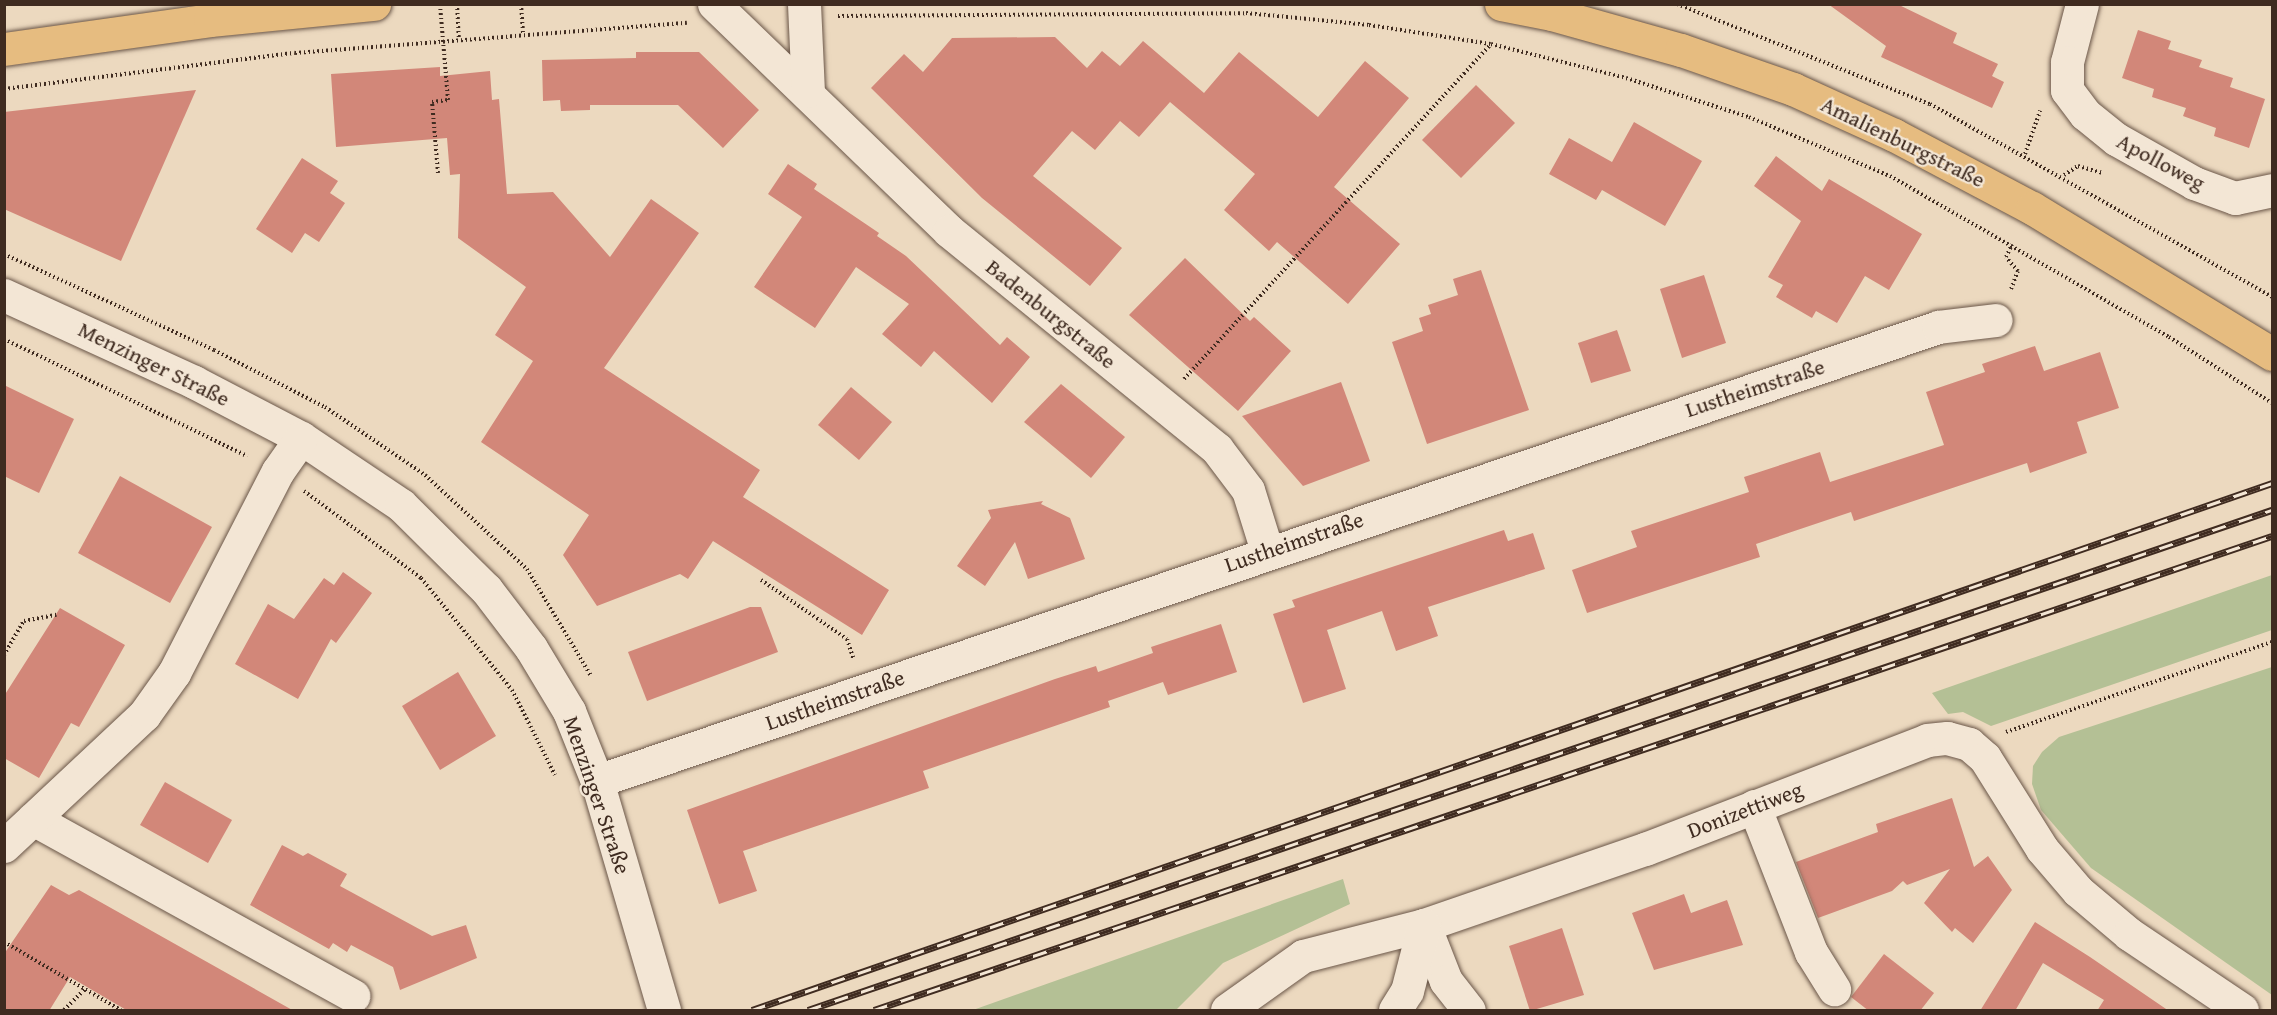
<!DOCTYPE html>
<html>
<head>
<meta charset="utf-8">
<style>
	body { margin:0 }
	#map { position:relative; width:2277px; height:1015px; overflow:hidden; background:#ecd9bf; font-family:"Gentium Book Plus",serif }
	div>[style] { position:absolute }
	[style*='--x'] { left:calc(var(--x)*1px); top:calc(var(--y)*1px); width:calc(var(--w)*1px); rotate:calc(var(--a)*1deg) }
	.green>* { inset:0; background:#b4c095 }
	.building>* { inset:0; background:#d28779 }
	.path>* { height:4px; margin-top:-2px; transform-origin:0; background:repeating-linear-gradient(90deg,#3f2b20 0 1.5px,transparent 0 4.5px) }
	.roads { filter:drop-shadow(0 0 2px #6a5648) drop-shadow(0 0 2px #6a5648) }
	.minor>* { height:33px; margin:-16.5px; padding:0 16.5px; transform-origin:16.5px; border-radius:16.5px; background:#f3e6d5 }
	.major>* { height:33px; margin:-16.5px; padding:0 16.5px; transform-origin:16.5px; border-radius:16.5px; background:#e6bc80 }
	.rail>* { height:7px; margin-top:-3.5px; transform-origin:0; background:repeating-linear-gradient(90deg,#f3e6d5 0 14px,#3f2b20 0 28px); box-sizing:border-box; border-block:2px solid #3f2b20 }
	span { translate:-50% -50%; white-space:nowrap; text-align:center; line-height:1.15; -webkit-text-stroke:4.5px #f3e6d5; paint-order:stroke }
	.street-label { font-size:22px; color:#3f2b20 }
	.frame { position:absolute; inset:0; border:6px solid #3f2b20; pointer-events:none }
</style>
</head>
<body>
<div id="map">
	<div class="green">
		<i style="clip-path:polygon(2272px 575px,2272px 630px,1991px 726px,1963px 712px,1948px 714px,1932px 693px)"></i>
		<i style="clip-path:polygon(2272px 667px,2272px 995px,2091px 868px,2041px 810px,2032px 784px,2033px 766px,2042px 752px,2059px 737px)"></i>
		<i style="clip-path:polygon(1343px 879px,1350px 904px,1223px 963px,1176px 1010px,973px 1010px)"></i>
	</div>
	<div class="building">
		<i style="clip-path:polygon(1828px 4px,1897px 4px,1957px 33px,1953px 43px,1998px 64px,1992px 76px,2004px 82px,1992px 108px,1881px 57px,1886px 46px)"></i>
		<i style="clip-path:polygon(2138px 30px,2171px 41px,2168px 49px,2202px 60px,2199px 67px,2233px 78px,2230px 87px,2265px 99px,2249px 148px,2214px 136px,2216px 128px,2183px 116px,2186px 108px,2152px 97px,2154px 89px,2122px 78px)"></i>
		<i style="clip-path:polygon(1055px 37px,1087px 68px,1102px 51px,1120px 66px,1143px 41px,1204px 93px,1239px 52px,1318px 117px,1365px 61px,1409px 98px,1334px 187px,1400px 244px,1348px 304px,1277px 242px,1269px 251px,1224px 210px,1255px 174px,1170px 102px,1139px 137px,1120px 121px,1095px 150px,1072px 131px,1033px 176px,1122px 248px,1090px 286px,982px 198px,871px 88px,904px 54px,923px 72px,952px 38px)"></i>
		<i style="clip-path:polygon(636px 52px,699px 52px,759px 110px,723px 148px,678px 105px,590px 105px,590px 110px,561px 111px,560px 100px,543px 101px,542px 60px,636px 58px)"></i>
		<i style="clip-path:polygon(440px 67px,440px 76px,490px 71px,492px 100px,499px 99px,507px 194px,553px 192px,610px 257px,651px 199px,699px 233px,604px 368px,760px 470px,743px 497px,889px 590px,862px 635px,713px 541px,688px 579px,680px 574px,597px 606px,563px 555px,589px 515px,481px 442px,533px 361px,495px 335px,526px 287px,458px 238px,460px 174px,450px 175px,447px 138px,336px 147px,331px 74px)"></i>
		<i style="clip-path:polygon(1476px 85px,1515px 123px,1461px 178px,1422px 140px)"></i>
		<i style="clip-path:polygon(196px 90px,121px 261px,4px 209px,4px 112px)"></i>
		<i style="clip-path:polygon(1634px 122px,1702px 161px,1665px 226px,1602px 190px,1596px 200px,1549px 174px,1569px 138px,1612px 162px)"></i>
		<i style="clip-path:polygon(1776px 156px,1822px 191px,1829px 179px,1922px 234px,1889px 290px,1865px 276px,1837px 323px,1816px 311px,1812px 318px,1776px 297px,1783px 285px,1768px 277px,1801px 221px,1754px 186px)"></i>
		<i style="clip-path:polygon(302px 158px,338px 181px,330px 193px,345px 203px,319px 242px,305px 233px,292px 253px,256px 229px)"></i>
		<i style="clip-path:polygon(788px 164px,817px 184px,814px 189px,879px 233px,877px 236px,906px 256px,1000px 345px,1007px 337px,1030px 357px,992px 403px,934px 351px,921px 367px,882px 334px,909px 304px,856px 267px,815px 328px,754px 287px,802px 217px,768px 194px)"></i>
		<i style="clip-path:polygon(1185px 258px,1250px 321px,1254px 317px,1291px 351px,1238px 411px,1129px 315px)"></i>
		<i style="clip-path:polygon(1481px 270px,1529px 410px,1427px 444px,1392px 342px,1423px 331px,1419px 318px,1431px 314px,1428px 305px,1458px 295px,1453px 279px)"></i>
		<i style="clip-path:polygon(1704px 275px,1726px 343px,1682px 358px,1660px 289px)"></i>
		<i style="clip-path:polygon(1617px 330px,1631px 371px,1591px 383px,1578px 343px)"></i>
		<i style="clip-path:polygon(2035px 346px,2044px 371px,2100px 352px,2119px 408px,2077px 422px,2087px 453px,2030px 473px,2027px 463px,1854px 521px,1851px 512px,1756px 544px,1760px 557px,1587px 613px,1572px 570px,1637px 547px,1631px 531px,1749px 492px,1744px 477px,1820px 452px,1830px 482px,1944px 445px,1926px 392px,1985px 372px,1982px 364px)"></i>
		<i style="clip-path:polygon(1341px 382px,1370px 461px,1303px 486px,1242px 416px)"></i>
		<i style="clip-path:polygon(1061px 384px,1125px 437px,1091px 478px,1024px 422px)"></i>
		<i style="clip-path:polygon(4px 385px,74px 419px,39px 493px,4px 476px)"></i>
		<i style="clip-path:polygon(851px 387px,892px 422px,859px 460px,818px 425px)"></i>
		<i style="clip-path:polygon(120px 476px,212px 527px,170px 603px,78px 553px)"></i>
		<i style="clip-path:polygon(1043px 501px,1041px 504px,1070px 518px,1085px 559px,1028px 579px,1015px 542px,985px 586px,957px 566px,991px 518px,988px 510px)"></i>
		<i style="clip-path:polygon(1504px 530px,1508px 541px,1533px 533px,1545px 569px,1428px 607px,1438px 636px,1396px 651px,1382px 611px,1327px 630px,1346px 689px,1303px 703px,1273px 614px,1295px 607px,1292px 600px)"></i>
		<i style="clip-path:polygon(343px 572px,372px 593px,336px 643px,331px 639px,298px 699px,235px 664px,268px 604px,294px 619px,324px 578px,334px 585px)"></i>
		<i style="clip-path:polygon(750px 607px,761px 607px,778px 652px,647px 701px,628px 652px)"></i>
		<i style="clip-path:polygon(60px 608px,125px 645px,79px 727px,71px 723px,39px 778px,4px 758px,4px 696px)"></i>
		<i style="clip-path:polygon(1221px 624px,1237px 672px,1168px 695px,1163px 682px,1108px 701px,1110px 707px,923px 771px,929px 788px,743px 851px,757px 891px,719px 904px,687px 810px,1055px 679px,1096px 666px,1098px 672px,1153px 653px,1151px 647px)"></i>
		<i style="clip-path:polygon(458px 672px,496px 736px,440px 770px,402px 706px)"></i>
		<i style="clip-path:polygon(165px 782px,232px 820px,208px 863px,140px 825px)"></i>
		<i style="clip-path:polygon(1952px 798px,1974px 867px,1988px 856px,2012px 890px,1973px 943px,1955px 928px,1952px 932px,1924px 903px,1950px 869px,1907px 885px,1903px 881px,1892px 891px,1818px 918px,1796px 862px,1878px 832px,1876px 824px)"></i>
		<i style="clip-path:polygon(282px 845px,303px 856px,308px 853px,347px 874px,340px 886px,432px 936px,466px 925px,477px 958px,400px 990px,393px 967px,351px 945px,347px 952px,333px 943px,329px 949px,250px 905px)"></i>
		<i style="clip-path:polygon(51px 885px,69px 895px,79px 890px,294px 1011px,128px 1011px,70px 977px,49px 1011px,4px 1011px,4px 954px)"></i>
		<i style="clip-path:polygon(1684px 894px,1691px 913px,1727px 900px,1743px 945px,1654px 970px,1632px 913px)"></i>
		<i style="clip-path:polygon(2035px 922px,2090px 957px,2169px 1011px,2097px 1011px,2104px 1000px,2043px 963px,2015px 1011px,1980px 1011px)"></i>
		<i style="clip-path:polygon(1562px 928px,1584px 995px,1530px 1011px,1509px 946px)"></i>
		<i style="clip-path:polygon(1884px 954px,1934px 993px,1920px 1011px,1869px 1011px,1851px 997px)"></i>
	</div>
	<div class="path">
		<i style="--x:457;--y:4;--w:35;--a:87"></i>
		<i style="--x:521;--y:4;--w:30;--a:86"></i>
		<i style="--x:1677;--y:4;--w:272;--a:21.6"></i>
		<i style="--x:1930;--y:104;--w:393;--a:29.4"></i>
		<i style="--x:838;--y:16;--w:408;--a:-0.4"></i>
		<i style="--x:1246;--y:13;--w:124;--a:5.6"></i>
		<i style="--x:1369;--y:25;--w:123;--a:8.9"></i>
		<i style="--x:1491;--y:44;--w:139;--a:14.1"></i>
		<i style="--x:1626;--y:78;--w:129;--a:17.6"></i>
		<i style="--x:1749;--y:117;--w:153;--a:22.7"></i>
		<i style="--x:1890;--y:176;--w:322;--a:30"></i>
		<i style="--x:2169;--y:337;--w:122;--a:32.7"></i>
		<i style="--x:4;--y:89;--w:293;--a:-7.1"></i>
		<i style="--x:295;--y:53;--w:393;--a:-4.4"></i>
		<i style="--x:2025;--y:154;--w:46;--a:-70.8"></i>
		<i style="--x:438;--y:173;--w:71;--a:-94.8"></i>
		<i style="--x:432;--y:102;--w:16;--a:-7"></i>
		<i style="--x:448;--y:100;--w:96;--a:-94.8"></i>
		<i style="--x:2064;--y:175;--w:17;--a:-33"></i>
		<i style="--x:2078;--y:166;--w:26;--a:16"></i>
		<i style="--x:4;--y:254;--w:231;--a:24.6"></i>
		<i style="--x:214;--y:350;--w:125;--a:27.2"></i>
		<i style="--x:325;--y:407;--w:121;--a:34.2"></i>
		<i style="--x:425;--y:475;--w:139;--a:42.7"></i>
		<i style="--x:527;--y:569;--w:125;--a:59.1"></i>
		<i style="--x:2011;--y:289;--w:19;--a:-69"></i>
		<i style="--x:2018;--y:271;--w:18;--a:-131"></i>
		<i style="--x:2006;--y:257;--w:14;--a:-65"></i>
		<i style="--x:4;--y:339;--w:270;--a:25.7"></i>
		<i style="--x:1184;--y:379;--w:454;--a:-47.5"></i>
		<i style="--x:304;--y:491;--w:146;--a:36.6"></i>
		<i style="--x:421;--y:578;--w:144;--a:50.9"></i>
		<i style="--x:512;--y:690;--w:95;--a:63.2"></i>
		<i style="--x:761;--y:580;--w:104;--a:34.5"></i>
		<i style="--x:847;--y:639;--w:20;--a:72"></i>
		<i style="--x:4;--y:655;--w:39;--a:-60"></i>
		<i style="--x:24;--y:621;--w:33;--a:-11"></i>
		<i style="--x:2006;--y:732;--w:281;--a:-18.7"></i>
		<i style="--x:4;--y:942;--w:135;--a:30.2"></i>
		<i style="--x:64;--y:1010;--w:30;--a:-45"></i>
	</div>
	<div class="roads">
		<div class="minor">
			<i style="--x:714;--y:4;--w:327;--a:44"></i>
			<i style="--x:949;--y:231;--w:345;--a:39.1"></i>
			<i style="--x:1217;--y:449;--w:51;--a:52.9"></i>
			<i style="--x:1248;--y:490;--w:64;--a:72.7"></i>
			<i style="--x:804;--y:4;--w:87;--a:87.4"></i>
			<i style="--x:2082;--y:4;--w:60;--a:104.5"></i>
			<i style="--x:2067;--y:62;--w:28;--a:90"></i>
			<i style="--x:2067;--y:90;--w:30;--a:53"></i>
			<i style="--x:2085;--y:114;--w:40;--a:39"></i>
			<i style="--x:2116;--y:139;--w:90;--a:29.4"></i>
			<i style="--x:2194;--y:183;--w:44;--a:20.1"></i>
			<i style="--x:2235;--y:198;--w:38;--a:-12"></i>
			<i style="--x:4;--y:295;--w:209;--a:24.6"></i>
			<i style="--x:194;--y:382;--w:121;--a:27.6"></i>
			<i style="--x:301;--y:438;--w:120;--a:33.8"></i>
			<i style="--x:401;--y:505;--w:120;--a:44.7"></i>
			<i style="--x:486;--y:589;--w:74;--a:52.7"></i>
			<i style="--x:531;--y:648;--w:74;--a:58.9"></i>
			<i style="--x:569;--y:711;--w:75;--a:68.2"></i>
			<i style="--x:597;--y:781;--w:239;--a:73.7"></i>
			<i style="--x:597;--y:781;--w:1416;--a:-18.7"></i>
			<i style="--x:1938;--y:327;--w:58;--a:-6.9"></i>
			<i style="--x:1754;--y:806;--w:157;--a:68.7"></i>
			<i style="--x:1811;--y:952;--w:44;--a:58.1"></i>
			<i style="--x:33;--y:819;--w:366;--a:28.9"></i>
			<i style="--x:4;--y:846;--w:192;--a:-43.1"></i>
			<i style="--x:144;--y:715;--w:52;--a:-54.5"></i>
			<i style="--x:174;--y:673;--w:227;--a:-62.8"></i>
			<i style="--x:278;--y:471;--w:40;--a:-55.1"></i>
			<i style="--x:1424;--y:925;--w:60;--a:68.6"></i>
			<i style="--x:1446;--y:981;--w:37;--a:52"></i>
			<i style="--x:1227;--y:1010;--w:93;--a:-35.4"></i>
			<i style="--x:1303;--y:956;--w:125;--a:-14.4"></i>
			<i style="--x:1424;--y:925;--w:234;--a:-19"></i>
			<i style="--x:1645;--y:849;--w:302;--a:-21.1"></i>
			<i style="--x:1927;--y:740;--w:20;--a:-6"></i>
			<i style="--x:1947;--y:738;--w:23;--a:15"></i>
			<i style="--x:1969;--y:744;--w:21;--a:41"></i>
			<i style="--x:1985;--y:758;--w:107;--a:57.9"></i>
			<i style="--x:2042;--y:849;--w:55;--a:49.4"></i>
			<i style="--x:2078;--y:891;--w:67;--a:40.1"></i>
			<i style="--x:2129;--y:934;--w:136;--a:33.9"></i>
			<i style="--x:1395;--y:1010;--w:22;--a:-58"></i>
			<i style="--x:1407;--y:991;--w:68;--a:-75.6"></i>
		</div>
		<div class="major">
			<i style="--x:1501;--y:4;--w:52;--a:11.1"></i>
			<i style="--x:1552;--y:14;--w:134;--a:15.6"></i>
			<i style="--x:1681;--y:50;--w:119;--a:19.2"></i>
			<i style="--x:1793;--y:89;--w:111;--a:24.5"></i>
			<i style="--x:1894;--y:135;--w:156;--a:27.9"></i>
			<i style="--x:2032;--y:208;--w:281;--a:31.3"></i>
			<i style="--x:4;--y:49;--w:208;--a:-8"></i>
			<i style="--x:210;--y:20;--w:165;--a:-5.6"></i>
		</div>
	</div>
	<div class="rail">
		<i style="--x:752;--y:1010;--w:1609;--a:-19.12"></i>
		<i style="--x:808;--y:1010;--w:1547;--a:-18.86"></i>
		<i style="--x:874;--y:1010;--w:1476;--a:-18.73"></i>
	</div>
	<div class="street-label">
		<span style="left:1903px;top:142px;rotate:26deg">Amalienburgstraße</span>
		<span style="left:2161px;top:162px;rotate:28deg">Apolloweg</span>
		<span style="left:1051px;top:314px;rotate:39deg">Badenburgstraße</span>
		<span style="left:154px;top:364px;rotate:26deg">Menzinger Straße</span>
		<span style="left:1755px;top:388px;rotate:-18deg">Lustheimstraße</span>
		<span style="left:1294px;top:542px;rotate:-19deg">Lustheimstraße</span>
		<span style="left:835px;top:700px;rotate:-19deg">Lustheimstraße</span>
		<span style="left:597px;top:795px;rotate:71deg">Menzinger Straße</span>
		<span style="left:1745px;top:810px;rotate:-21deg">Donizettiweg</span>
	</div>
	<div class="frame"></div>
</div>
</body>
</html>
